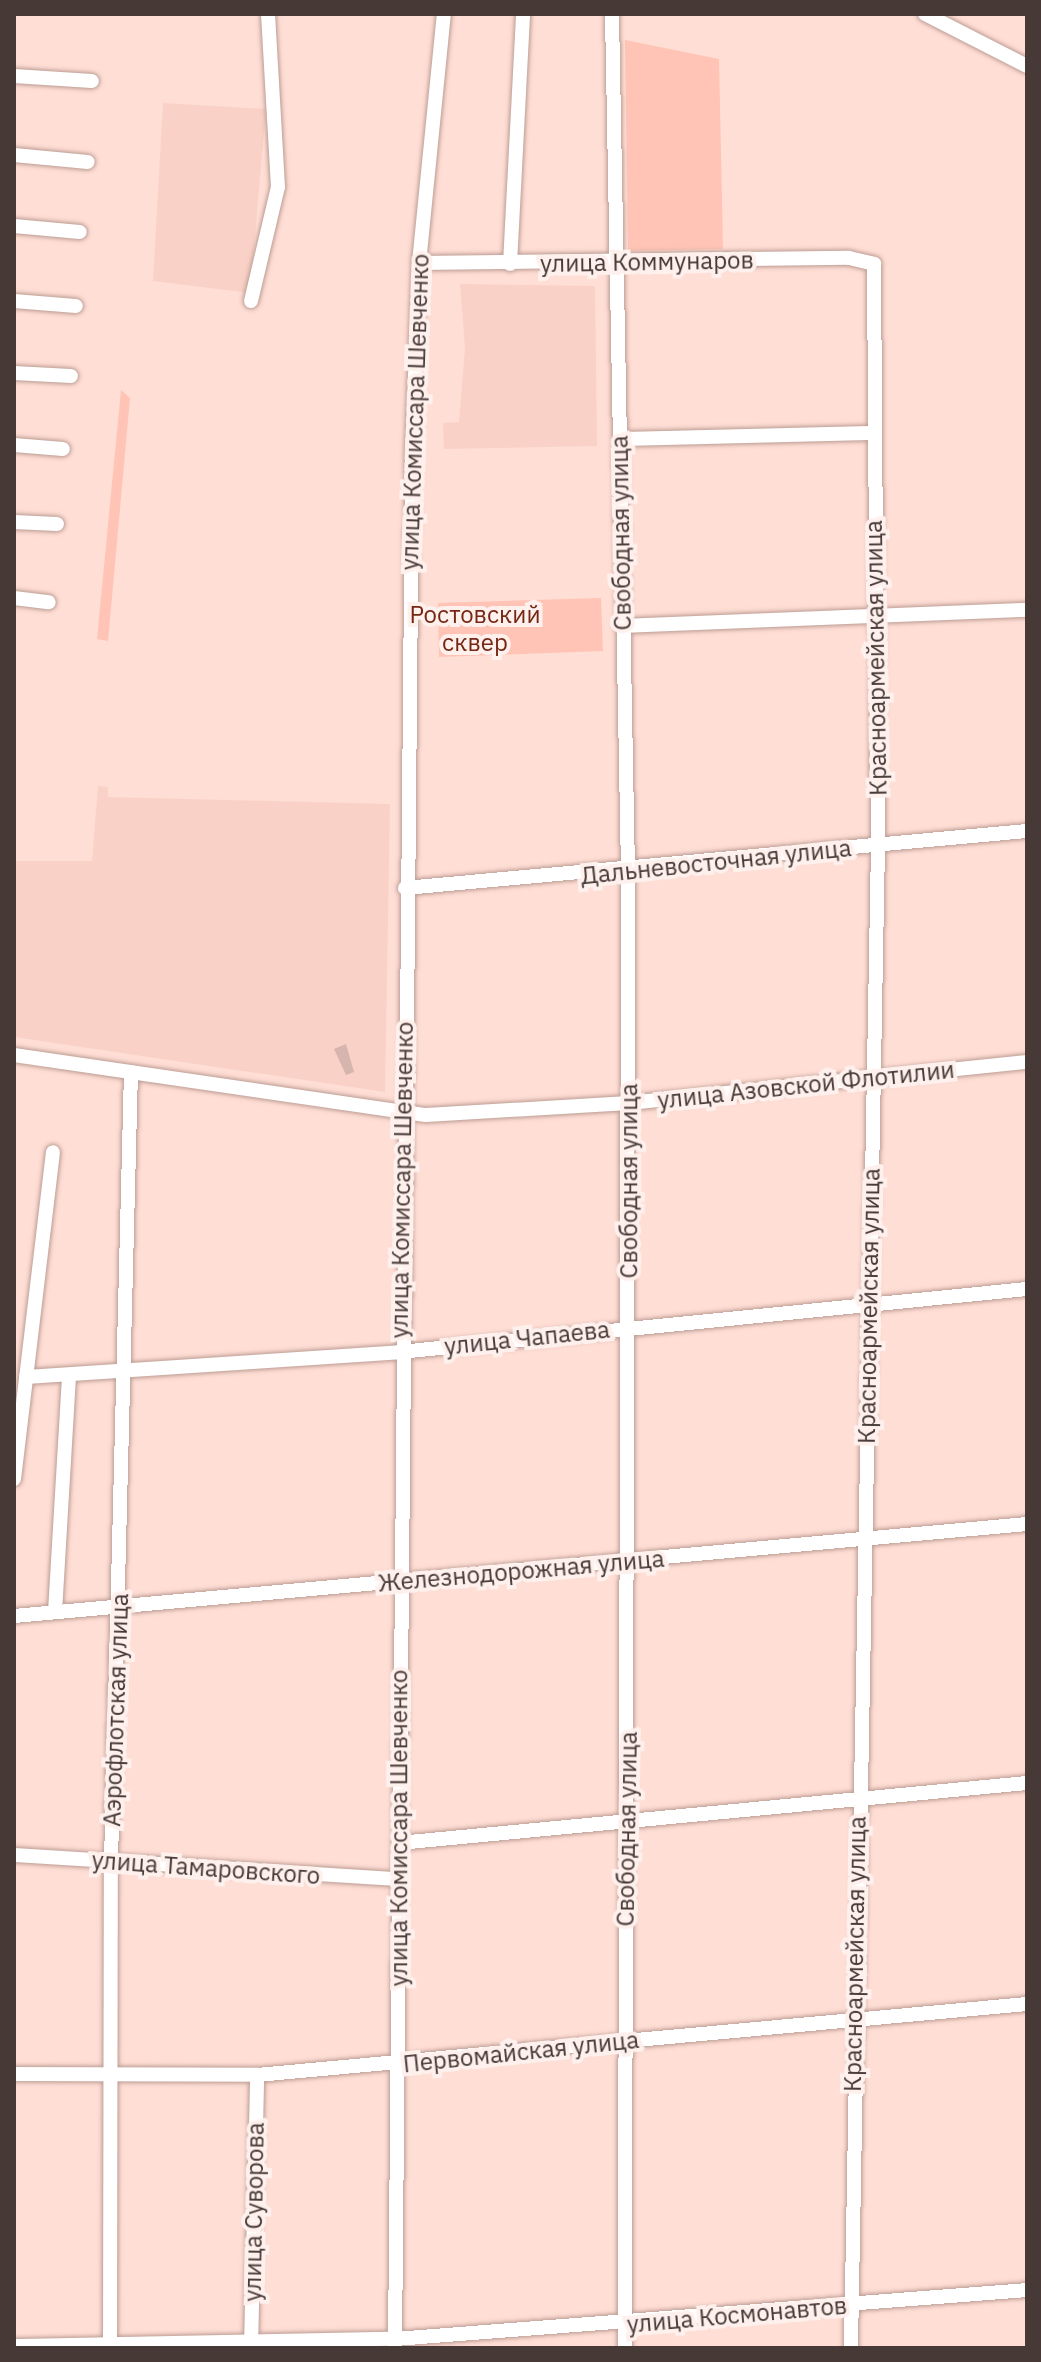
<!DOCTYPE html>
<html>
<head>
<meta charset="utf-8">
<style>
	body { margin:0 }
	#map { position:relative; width:1041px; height:2362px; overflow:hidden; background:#ffded5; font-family:"IBM Plex Sans",sans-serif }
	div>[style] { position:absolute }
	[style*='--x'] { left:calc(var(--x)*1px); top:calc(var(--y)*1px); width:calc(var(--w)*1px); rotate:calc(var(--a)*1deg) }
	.built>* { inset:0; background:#fad1c6 }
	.green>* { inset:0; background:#ffc4b5 }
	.building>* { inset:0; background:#d5b5ad }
	.roads { filter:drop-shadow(0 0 2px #bc9d94) drop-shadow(0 0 2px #bc9d94) }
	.minor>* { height:14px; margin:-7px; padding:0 7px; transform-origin:7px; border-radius:7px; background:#fff }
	span { translate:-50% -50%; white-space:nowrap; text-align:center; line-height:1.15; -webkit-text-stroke:8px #fef0ec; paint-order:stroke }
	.street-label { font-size:24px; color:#463936 }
	.park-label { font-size:24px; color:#752713 }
	.frame { position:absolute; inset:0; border:16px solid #463936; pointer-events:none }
</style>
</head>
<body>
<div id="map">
	<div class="built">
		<i style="clip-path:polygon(163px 103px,266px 109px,250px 293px,153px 281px)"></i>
		<i style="clip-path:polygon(460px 284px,595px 286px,597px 446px,444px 449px,443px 423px,459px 422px,465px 348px)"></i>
		<i style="clip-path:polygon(98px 786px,108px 787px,108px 797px,390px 804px,385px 1092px,14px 1037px,14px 861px,92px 861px)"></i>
	</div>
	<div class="green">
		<i style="clip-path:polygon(625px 40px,719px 59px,723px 249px,628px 251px)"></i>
		<i style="clip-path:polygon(121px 390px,130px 398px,108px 641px,97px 639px)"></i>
		<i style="clip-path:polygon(601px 598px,603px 651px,439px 657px,438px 603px)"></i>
	</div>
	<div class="building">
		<i style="clip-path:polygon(346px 1044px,354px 1072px,346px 1075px,334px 1049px)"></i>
	</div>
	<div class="roads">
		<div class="minor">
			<i style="--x:612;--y:14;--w:858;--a:88.93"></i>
			<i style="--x:628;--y:872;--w:1476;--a:90.12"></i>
			<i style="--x:925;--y:14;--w:114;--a:27"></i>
			<i style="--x:14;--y:76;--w:78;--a:3.7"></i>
			<i style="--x:14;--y:155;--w:74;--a:5.4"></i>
			<i style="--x:14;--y:226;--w:66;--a:5.2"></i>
			<i style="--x:419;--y:263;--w:430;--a:-0.7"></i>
			<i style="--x:849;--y:258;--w:26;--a:13"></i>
			<i style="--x:874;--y:264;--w:581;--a:89.61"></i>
			<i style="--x:878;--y:845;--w:1503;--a:91.03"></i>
			<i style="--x:510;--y:264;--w:250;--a:-87"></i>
			<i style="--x:14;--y:301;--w:62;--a:4.6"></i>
			<i style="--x:251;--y:301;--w:117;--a:-76.7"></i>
			<i style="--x:278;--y:187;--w:173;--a:-93.3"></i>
			<i style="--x:14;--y:373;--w:57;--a:3"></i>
			<i style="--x:620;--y:439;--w:253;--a:-1.4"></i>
			<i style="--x:14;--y:445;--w:49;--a:4.7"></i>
			<i style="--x:14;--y:522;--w:43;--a:2.7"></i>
			<i style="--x:14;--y:598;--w:35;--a:7"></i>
			<i style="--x:622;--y:626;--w:405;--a:-2.3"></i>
			<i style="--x:405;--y:888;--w:625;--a:-5.24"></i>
			<i style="--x:14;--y:1055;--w:416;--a:8.3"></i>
			<i style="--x:426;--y:1115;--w:203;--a:-3.4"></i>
			<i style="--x:629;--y:1103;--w:400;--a:-5.9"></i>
			<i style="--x:26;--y:1377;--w:375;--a:-3.8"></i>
			<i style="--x:400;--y:1352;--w:630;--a:-5.74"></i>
			<i style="--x:14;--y:1479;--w:329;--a:-83.2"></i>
			<i style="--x:55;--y:1612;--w:236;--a:-86.6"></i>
			<i style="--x:14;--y:1616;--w:1017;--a:-5.19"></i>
			<i style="--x:399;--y:1843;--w:631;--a:-5.46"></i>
			<i style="--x:14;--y:1855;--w:385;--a:3.6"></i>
			<i style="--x:14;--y:2074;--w:243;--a:0.2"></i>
			<i style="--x:257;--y:2075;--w:773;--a:-5.27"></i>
			<i style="--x:14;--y:2346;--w:381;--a:-1.1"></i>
			<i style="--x:395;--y:2339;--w:634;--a:-4.43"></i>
			<i style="--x:110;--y:2348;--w:487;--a:-89.9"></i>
			<i style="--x:111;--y:1861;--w:789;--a:-88.55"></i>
			<i style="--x:251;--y:2348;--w:273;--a:-88.7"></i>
			<i style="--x:395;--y:2348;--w:1890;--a:-89.48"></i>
			<i style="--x:412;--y:458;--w:195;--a:-87.9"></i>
			<i style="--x:419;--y:263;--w:250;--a:-84.3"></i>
		</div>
	</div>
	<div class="street-label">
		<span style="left:647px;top:262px;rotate:-1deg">улица Коммунаров</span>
		<span style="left:415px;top:412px;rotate:-88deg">улица Комиссара Шевченко</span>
		<span style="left:621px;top:533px;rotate:-91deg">Свободная улица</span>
		<span style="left:876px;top:658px;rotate:-91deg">Красноармейская улица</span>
		<span style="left:716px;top:862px;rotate:-6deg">Дальневосточная улица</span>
		<span style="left:806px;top:1085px;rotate:-6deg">улица Азовской Флотилии</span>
		<span style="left:402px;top:1180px;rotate:-89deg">улица Комиссара Шевченко</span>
		<span style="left:629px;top:1181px;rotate:-90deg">Свободная улица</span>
		<span style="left:869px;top:1306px;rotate:-89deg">Красноармейская улица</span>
		<span style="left:527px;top:1338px;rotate:-6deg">улица Чапаева</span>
		<span style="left:521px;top:1571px;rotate:-5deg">Железнодорожная улица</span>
		<span style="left:116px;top:1710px;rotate:-88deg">Аэрофлотская улица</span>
		<span style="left:399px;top:1828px;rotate:-90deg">улица Комиссара Шевченко</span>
		<span style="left:627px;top:1829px;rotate:-89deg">Свободная улица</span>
		<span style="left:206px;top:1868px;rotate:4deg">улица Тамаровского</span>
		<span style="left:855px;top:1954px;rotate:-89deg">Красноармейская улица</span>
		<span style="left:521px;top:2052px;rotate:-6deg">Первомайская улица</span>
		<span style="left:254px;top:2212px;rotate:-89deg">улица Суворова</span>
		<span style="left:737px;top:2315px;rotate:-5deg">улица Космонавтов</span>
	</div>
	<div class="park-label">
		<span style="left:475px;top:629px">Ростовский<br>сквер</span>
	</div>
	<div class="frame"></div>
</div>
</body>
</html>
